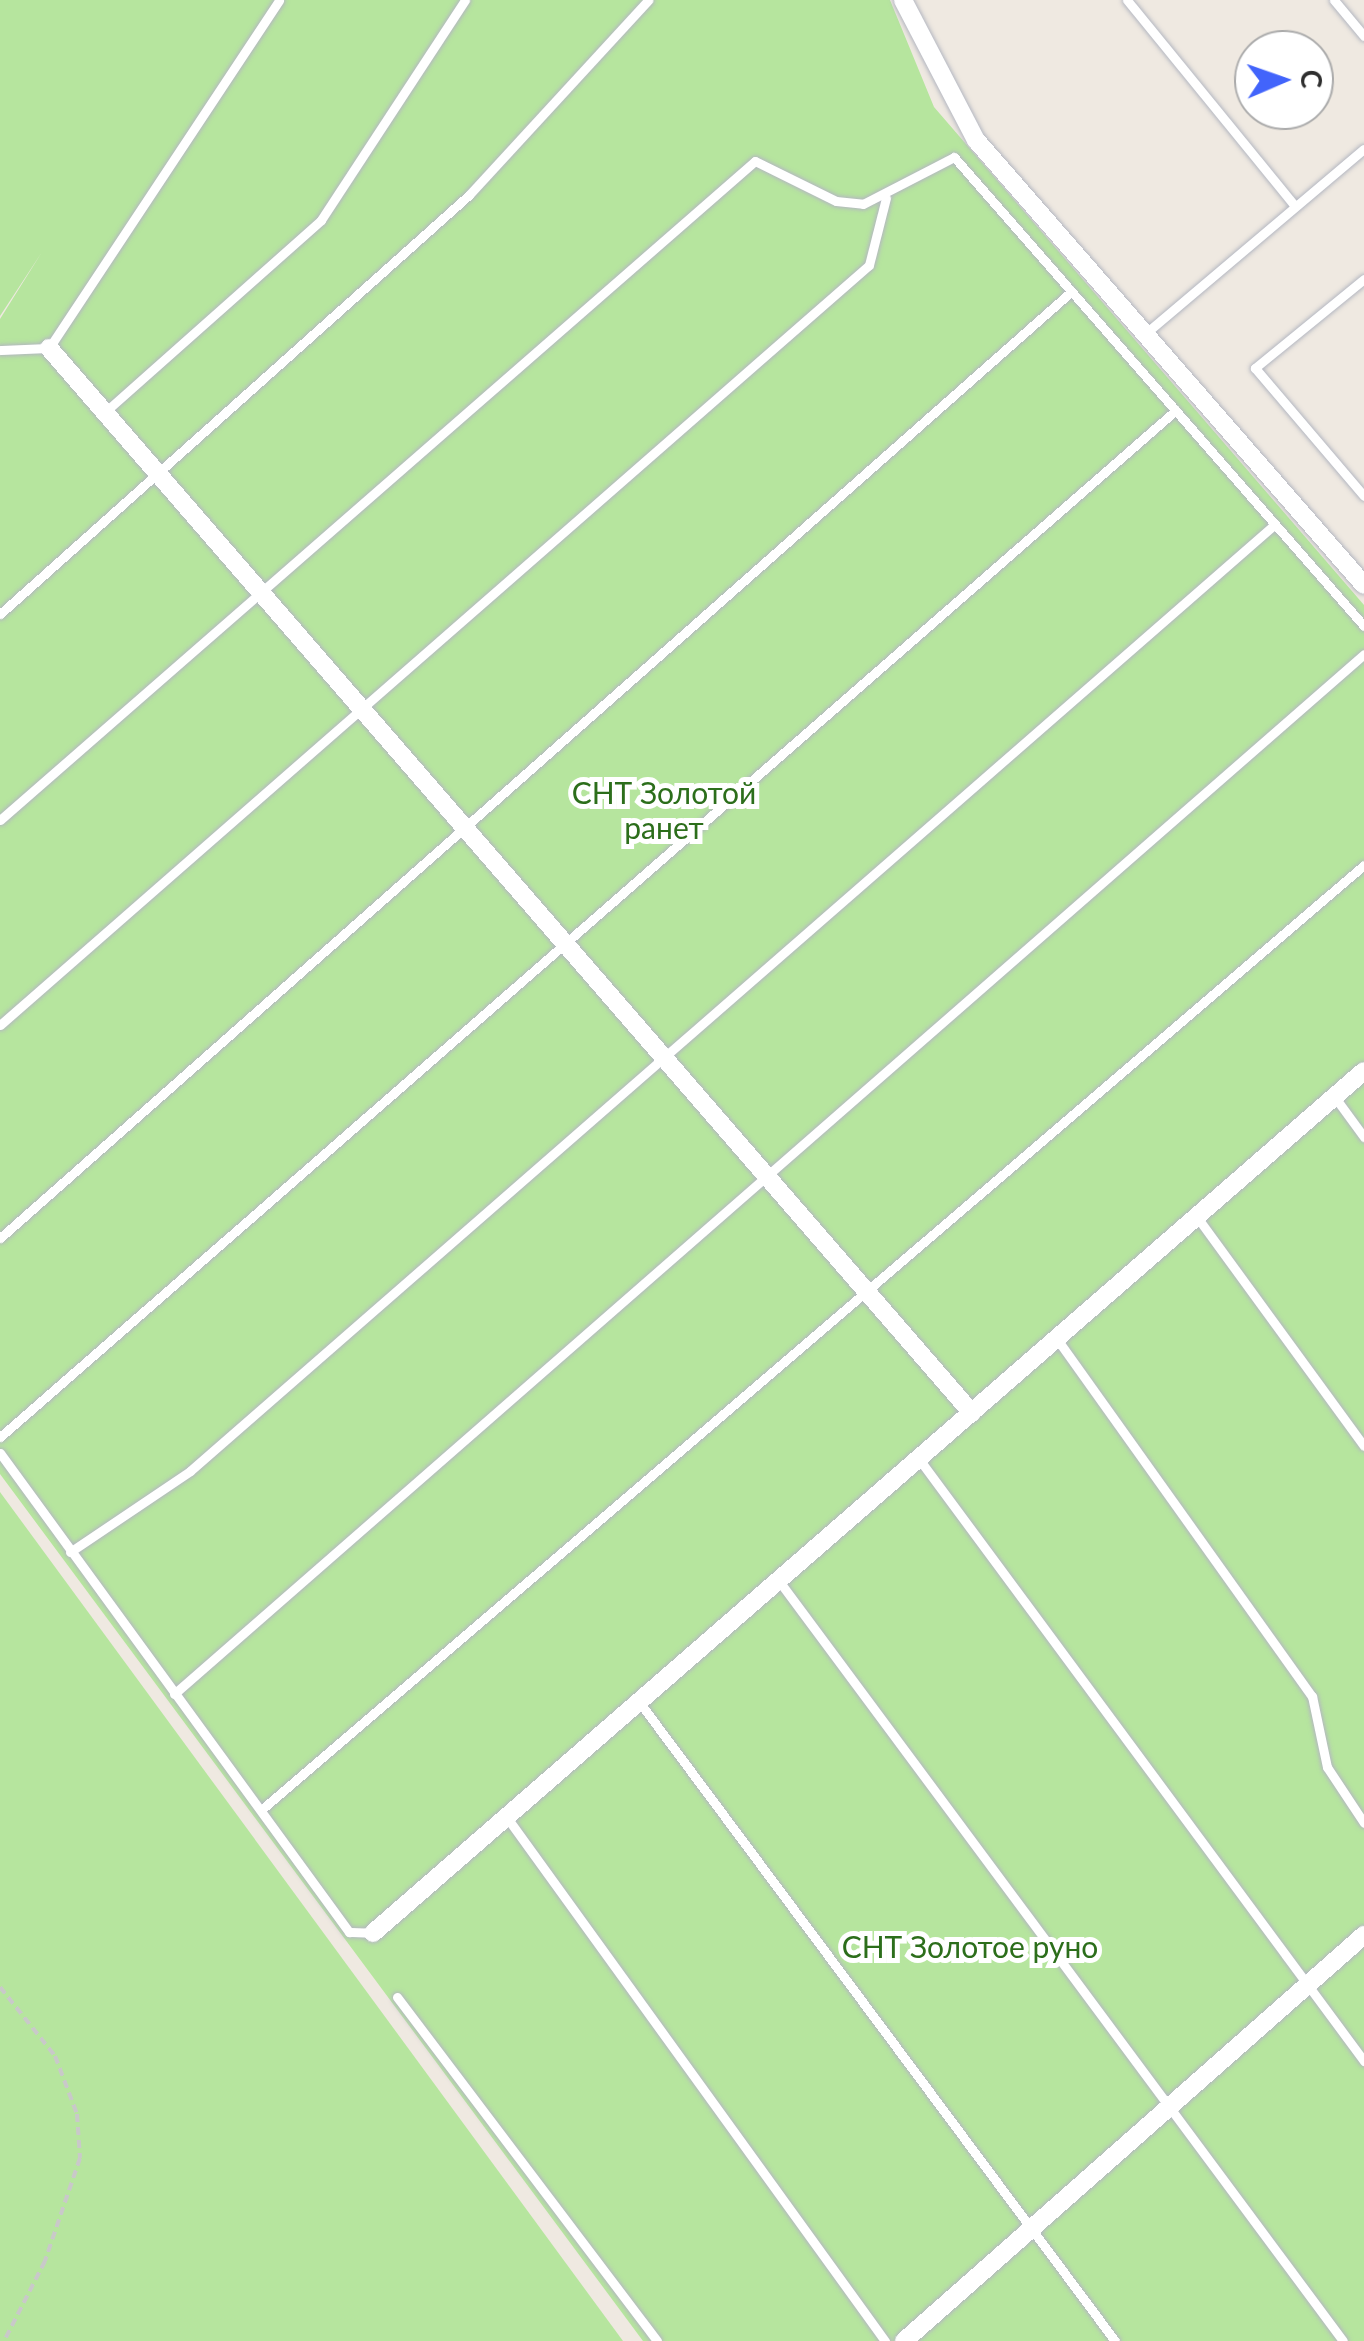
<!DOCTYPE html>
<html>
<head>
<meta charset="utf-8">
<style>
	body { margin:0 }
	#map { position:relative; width:1364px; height:2341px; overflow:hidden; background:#efe9e1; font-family:Lato,sans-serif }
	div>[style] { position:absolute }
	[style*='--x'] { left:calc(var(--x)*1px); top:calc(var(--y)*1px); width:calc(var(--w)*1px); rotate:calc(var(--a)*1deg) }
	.green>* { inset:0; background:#b6e59e }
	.path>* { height:4px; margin-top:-2px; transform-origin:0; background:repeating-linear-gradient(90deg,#c9c9c9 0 8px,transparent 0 13px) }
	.roads { filter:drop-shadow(0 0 2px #b4b7c1) drop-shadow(0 0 2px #b4b7c1) }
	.service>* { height:9px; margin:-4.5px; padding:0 4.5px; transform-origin:4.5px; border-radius:4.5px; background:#fff }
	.minor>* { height:18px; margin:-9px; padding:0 9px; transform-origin:9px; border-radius:9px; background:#fff }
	span { translate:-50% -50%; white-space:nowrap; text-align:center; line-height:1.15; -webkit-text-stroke:10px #fff; paint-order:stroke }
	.park-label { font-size:30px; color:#2c6e1b }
	.north { position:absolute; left:1234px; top:30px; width:100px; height:100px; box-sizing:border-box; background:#fff; border:2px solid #ababab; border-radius:50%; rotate:88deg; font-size:28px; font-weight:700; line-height:40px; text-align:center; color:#2e2e2e }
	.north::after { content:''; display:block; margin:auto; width:35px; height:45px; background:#4264fb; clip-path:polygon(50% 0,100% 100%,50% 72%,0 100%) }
</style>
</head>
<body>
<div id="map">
	<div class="green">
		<i style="clip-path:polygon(0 0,890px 0,934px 107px,1364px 605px,1364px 2341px,643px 2341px,0 1474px,0 319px,42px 252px,0 316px)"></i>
		<i style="clip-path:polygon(0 1492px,623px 2341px,0 2341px)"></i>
	</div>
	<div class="path">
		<i style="--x:0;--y:1987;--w:88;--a:51.4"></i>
		<i style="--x:55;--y:2056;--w:62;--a:69.2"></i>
		<i style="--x:77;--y:2114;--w:44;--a:86.1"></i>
		<i style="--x:80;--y:2158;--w:109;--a:108.8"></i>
		<i style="--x:45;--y:2261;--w:90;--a:117.1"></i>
	</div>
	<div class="roads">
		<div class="service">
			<i style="--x:1127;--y:0;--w:264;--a:50.8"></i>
			<i style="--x:1334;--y:0;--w:47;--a:50.2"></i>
			<i style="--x:1364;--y:279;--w:141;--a:140.8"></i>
			<i style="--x:1255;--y:368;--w:168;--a:49.6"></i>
			<i style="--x:1146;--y:333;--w:285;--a:-40.2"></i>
			<i style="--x:0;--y:350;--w:49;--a:-2.3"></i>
			<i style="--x:49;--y:348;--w:417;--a:-56.5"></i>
			<i style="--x:105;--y:412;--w:289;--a:-41.6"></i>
			<i style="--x:321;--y:220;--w:263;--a:-56.8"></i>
			<i style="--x:0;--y:614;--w:629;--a:-41.78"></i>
			<i style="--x:469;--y:195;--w:265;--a:-47.4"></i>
			<i style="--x:0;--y:820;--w:1002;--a:-41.12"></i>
			<i style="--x:755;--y:161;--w:90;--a:26.3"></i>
			<i style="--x:836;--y:201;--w:27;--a:6"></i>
			<i style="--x:863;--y:204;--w:102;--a:-27.3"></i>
			<i style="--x:954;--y:157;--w:623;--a:48.84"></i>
			<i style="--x:0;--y:1025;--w:1154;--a:-41.17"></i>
			<i style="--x:869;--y:265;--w:69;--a:-75.8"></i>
			<i style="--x:1334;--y:1096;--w:51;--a:53.8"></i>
			<i style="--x:1197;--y:1217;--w:283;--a:53.9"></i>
			<i style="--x:0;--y:1238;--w:1430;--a:-41.46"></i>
			<i style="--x:1057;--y:1339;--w:439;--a:54.5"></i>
			<i style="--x:1312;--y:1696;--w:73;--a:78.1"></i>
			<i style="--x:1327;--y:1767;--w:67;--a:56.5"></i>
			<i style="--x:0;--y:1437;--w:1561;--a:-41.13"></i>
			<i style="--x:0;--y:1453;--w:593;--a:53.92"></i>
			<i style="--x:349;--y:1932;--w:24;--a:2"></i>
			<i style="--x:919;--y:1459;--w:749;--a:53.53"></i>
			<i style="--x:70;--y:1552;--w:145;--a:-34"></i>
			<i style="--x:190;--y:1471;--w:1440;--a:-41.11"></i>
			<i style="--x:779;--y:1581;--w:946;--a:53.42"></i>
			<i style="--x:174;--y:1694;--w:1580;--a:-41.15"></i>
			<i style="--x:640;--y:1703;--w:795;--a:53.33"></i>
			<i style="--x:261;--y:1810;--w:1452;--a:-40.59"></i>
			<i style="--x:508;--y:1819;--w:644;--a:54.16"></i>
			<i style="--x:397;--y:1997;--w:431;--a:52.9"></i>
		</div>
		<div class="minor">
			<i style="--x:903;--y:0;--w:158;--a:62.5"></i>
			<i style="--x:976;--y:140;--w:590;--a:48.91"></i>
			<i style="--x:49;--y:348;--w:1409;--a:49.09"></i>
			<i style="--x:373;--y:1933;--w:1313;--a:-41.02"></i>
			<i style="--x:904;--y:2341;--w:614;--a:-41.43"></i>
		</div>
	</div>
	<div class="park-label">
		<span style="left:664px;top:809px">СНТ Золотой<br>ранет</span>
		<span style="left:970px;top:1946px">СНТ Золотое руно</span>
	</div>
	<div class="north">С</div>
</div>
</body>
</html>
